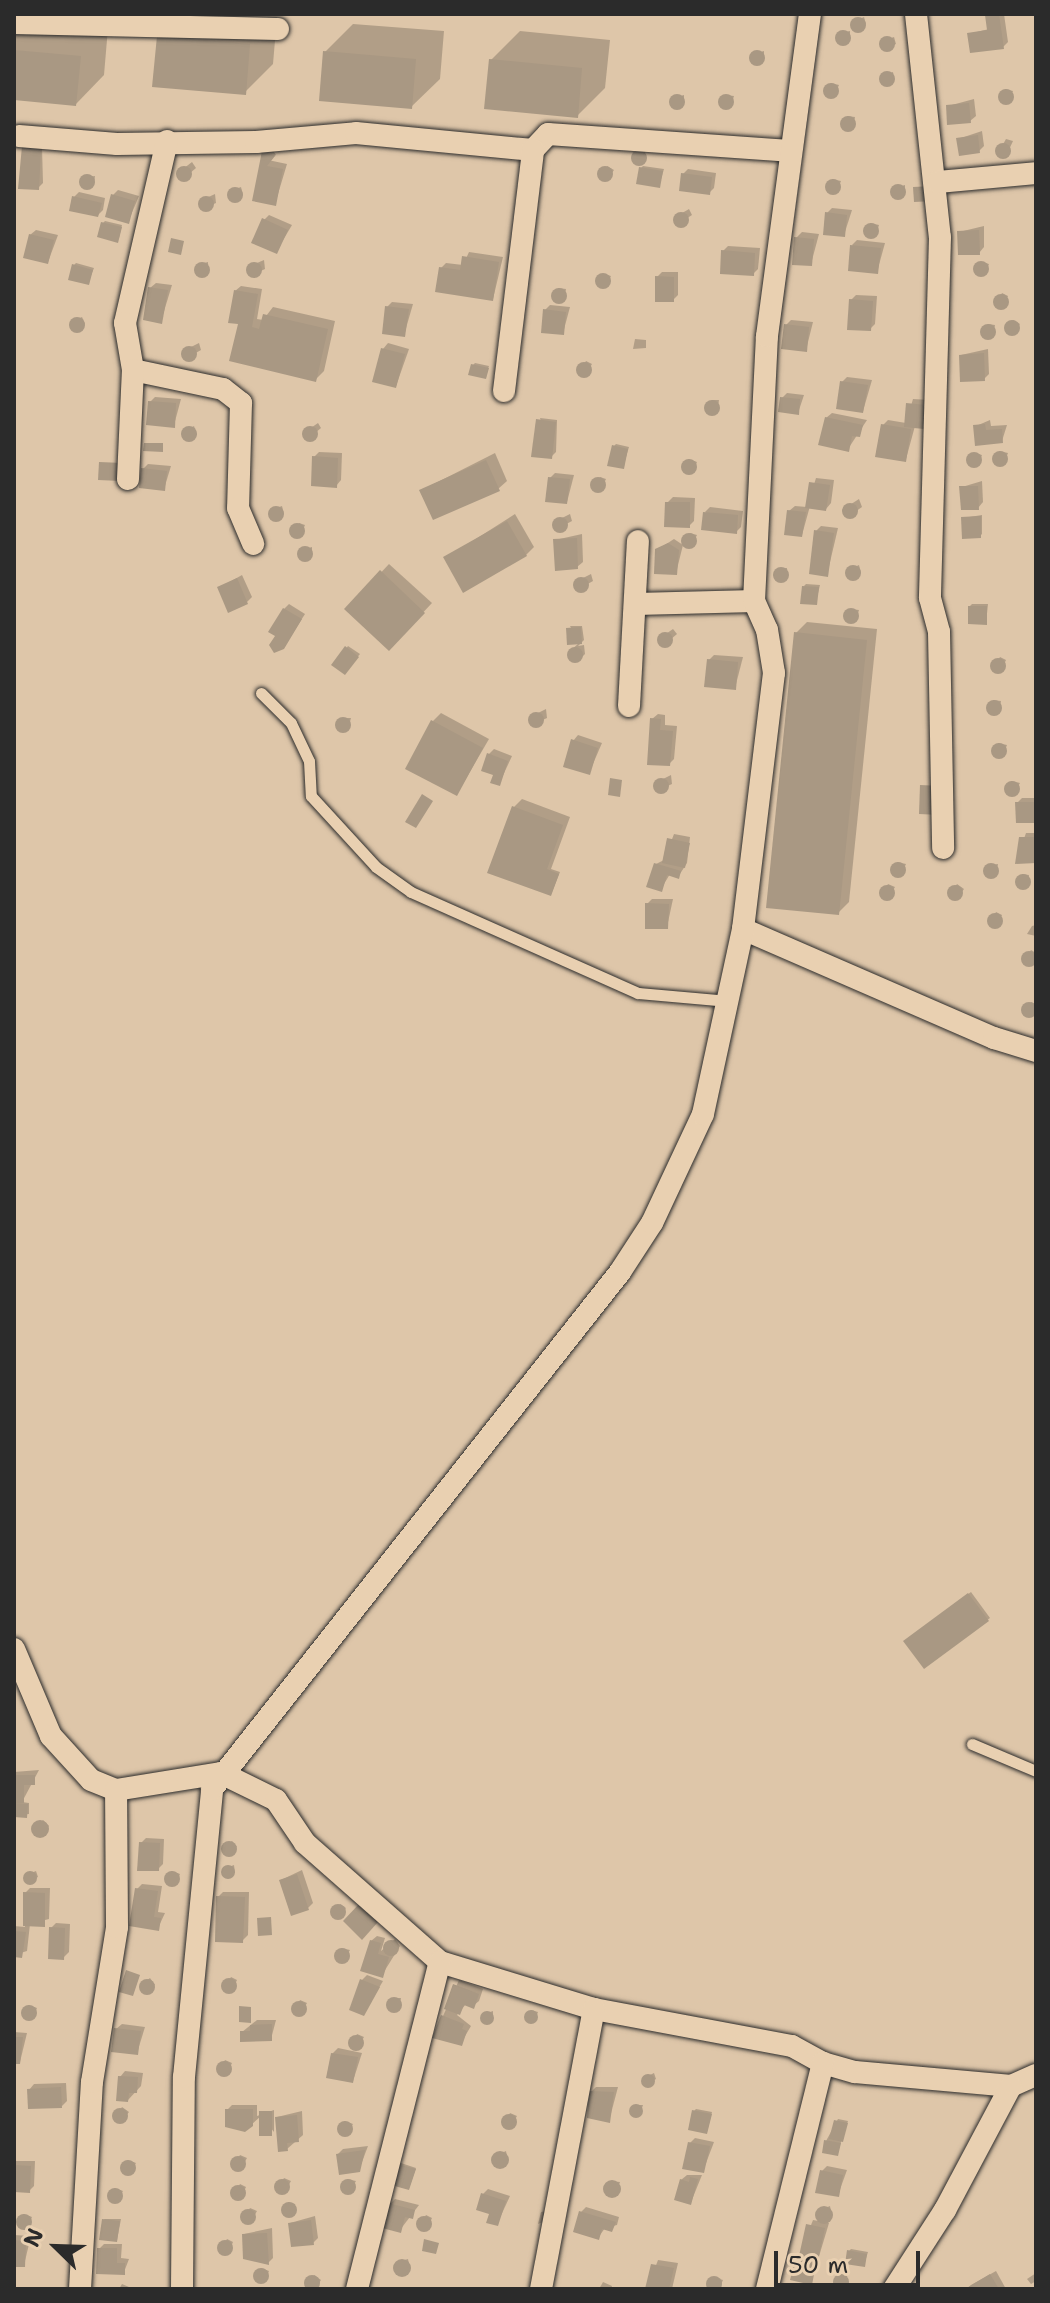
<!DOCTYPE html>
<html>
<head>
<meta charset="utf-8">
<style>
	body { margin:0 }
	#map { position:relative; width:1050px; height:2303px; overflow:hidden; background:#dec6a9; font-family:"Shantell Sans",sans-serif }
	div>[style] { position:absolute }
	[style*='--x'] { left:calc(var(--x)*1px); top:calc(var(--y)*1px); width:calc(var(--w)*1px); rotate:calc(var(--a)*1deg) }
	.shadow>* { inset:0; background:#0003 }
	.building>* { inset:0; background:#a99883 }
	.round { border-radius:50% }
	.roads { filter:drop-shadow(0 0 2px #2b2b2b) drop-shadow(0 0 2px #2b2b2b) }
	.lane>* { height:11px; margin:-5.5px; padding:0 5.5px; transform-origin:5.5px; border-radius:5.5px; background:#e9d0b1 }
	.street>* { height:22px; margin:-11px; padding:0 11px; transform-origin:11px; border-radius:11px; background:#e9d0b1 }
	span { translate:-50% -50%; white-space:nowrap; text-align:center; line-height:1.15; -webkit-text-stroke:7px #e9d0b1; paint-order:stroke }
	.frame { position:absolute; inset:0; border:16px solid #2b2b2b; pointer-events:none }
	.north { position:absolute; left:16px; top:2207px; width:80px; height:80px; -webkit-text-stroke:6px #e9d0b1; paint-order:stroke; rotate:293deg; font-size:22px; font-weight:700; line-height:32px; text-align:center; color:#2b2b2b }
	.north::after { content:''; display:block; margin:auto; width:28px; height:36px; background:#2b2b2b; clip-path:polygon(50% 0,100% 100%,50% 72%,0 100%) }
	.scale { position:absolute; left:774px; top:2251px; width:146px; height:36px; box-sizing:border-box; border:4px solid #2b2b2b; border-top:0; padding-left:10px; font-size:24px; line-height:28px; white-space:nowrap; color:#2b2b2b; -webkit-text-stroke:6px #e9d0b1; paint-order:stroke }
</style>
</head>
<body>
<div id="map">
	<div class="shadow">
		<i style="clip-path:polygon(182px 14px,277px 17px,273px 64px,245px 92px,159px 37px)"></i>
		<i style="clip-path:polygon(990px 14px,1004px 14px,1008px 42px,1003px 47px,969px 34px,989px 29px)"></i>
		<i style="clip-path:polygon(864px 17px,866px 24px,855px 29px,853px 22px)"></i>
		<i style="clip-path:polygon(14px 24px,108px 28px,104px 75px,76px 104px,14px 98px)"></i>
		<i style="clip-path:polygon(353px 24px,444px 31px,440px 79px,411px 107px,325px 52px)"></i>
		<i style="clip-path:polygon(520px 31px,610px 40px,605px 88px,577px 116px,491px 60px)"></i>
		<i style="clip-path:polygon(850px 31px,850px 39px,841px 42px,839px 33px)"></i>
		<i style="clip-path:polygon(894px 37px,896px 44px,885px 49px,882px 41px)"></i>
		<i style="clip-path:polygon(764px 51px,764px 60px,754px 63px,753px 54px)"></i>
		<i style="clip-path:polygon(893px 72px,894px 81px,883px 83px,883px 75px)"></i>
		<i style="clip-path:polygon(831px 83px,839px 85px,834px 96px,826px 92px)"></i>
		<i style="clip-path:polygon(1005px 89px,1013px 91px,1008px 102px,1000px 98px)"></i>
		<i style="clip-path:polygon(684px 95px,684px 104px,674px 107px,673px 98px)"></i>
		<i style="clip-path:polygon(726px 95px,734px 96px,731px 106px,722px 105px)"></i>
		<i style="clip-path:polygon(974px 99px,976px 116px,970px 121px,948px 106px)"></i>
		<i style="clip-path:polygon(847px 116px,855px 117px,853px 128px,844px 127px)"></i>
		<i style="clip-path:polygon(982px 131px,984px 146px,979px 151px,958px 139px)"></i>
		<i style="clip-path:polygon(1006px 139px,1013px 141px,1006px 156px,998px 153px)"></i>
		<i style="clip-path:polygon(24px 147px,42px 147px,43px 183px,38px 188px)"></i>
		<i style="clip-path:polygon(272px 149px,276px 155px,268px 160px,287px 164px,275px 204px,264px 153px)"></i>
		<i style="clip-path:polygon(644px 150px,646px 160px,637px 163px,636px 153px)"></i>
		<i style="clip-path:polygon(192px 162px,196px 168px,183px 179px,179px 172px)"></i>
		<i style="clip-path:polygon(607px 166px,614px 170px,608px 179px,600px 176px)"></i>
		<i style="clip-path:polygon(643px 166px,664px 169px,659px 186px,641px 168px)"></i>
		<i style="clip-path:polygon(688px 169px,716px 173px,714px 188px,709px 193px,683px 174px)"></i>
		<i style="clip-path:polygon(95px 176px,94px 185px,84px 187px,83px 178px)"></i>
		<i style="clip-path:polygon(832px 179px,841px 181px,837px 191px,829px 190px)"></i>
		<i style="clip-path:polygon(905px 185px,905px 194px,895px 197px,894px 188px)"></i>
		<i style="clip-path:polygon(241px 187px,243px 195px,231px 199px,230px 191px)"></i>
		<i style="clip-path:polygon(118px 190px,139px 196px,128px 222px,113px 195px)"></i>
		<i style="clip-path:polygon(79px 192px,105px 198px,103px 210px,98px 215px,74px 197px)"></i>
		<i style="clip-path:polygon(215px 194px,216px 203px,203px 209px,202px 200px)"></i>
		<i style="clip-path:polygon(832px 208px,852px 210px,844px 235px,827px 213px)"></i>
		<i style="clip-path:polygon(689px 209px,692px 215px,678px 224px,677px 216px)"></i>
		<i style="clip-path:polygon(269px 215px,292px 225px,276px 252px,264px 220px)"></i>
		<i style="clip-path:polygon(105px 221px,122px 225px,119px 238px,103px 223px)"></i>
		<i style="clip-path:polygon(870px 223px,879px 225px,876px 235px,867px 234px)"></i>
		<i style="clip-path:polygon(984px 226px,984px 247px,979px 253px,959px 232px)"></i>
		<i style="clip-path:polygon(36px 230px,58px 235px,48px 262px,30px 235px)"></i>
		<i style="clip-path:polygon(802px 232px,819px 234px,811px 264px,796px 238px)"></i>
		<i style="clip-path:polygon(857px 240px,885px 243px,877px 272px,852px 245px)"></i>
		<i style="clip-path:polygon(728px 246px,760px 248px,758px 269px,753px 274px,723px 251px)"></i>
		<i style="clip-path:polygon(469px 252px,503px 257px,493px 299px,441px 268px,446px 263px,463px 265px)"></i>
		<i style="clip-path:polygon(264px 260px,265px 269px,252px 275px,250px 266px)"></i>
		<i style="clip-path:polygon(208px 262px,208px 272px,199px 274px,197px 265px)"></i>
		<i style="clip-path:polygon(980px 262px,989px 264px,985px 273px,977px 272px)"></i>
		<i style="clip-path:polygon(76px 263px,94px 268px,88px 283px,74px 265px)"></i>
		<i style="clip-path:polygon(662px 272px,678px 272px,678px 295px,673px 300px,657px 277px)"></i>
		<i style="clip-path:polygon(602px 274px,611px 276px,606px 286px,598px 283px)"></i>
		<i style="clip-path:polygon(156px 283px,172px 285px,161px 321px,150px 288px)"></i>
		<i style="clip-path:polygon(241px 286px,262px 289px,257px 319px,263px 320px,273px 307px,335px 321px,324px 371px,315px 380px,240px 323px,235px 291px)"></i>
		<i style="clip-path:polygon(558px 288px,566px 289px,564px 300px,555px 299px)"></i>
		<i style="clip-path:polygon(1002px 293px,1008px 296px,1003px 307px,996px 304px)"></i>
		<i style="clip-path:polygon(856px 295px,877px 296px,875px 324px,870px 329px,851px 300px)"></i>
		<i style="clip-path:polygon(392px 302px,413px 304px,404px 335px,387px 307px)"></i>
		<i style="clip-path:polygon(550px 305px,570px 307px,563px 333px,545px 310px)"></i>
		<i style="clip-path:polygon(82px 317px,85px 324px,75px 330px,72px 322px)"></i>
		<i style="clip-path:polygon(791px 320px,813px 322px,806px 350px,786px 325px)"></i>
		<i style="clip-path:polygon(1013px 320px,1020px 324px,1012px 334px,1007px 330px)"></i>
		<i style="clip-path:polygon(988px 324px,995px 325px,993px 336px,984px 335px)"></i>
		<i style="clip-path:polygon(635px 339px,646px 340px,646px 348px,633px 349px)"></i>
		<i style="clip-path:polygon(199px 343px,201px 350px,187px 358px,185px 350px)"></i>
		<i style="clip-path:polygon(388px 343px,409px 349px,396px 386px,383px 349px)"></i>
		<i style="clip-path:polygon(988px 349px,989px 374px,984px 379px,961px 355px)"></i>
		<i style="clip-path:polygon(586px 361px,592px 364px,586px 375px,579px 372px)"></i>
		<i style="clip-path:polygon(475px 363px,489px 366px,485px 377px,473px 365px)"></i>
		<i style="clip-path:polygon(847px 377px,872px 380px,863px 411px,842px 382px)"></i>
		<i style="clip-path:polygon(787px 393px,804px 395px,798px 413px,782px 398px)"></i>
		<i style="clip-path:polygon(155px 397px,181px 399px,174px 425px,150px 402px)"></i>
		<i style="clip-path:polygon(913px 399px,930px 400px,915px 426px,906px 459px,883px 425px,888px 420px,906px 423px)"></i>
		<i style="clip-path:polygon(712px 400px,719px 400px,717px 412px,708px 411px)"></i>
		<i style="clip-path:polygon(832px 413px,867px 420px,848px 449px,826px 418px)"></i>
		<i style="clip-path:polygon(540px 418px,557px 420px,556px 452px,551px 457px)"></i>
		<i style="clip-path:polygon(990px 420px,991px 426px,1007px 425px,1002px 441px,976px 426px)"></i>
		<i style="clip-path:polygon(318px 423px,321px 428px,308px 439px,305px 432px)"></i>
		<i style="clip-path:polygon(194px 426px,197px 435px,188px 440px,184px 432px)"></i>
		<i style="clip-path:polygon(616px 444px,629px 447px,623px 467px,614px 446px)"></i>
		<i style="clip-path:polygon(999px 451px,1008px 453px,1004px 463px,996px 462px)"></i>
		<i style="clip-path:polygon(319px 452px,342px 453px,341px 480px,336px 486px,314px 457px)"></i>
		<i style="clip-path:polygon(495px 453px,507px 481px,498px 489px,422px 490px)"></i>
		<i style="clip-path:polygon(973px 453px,982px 455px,978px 465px,969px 464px)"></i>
		<i style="clip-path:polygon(688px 459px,697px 462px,693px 471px,684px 470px)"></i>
		<i style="clip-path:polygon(148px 464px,171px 466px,164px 489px,143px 469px)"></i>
		<i style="clip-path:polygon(555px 473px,574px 475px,567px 502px,550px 478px)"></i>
		<i style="clip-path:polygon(600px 477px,606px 479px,601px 490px,594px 487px)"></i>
		<i style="clip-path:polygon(816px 478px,834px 480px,831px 503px,826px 509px,810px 506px,802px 535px,789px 511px,795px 506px,807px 507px)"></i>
		<i style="clip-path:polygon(982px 481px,983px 502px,978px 508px,962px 487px)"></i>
		<i style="clip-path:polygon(673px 497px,695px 498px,694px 521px,689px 526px,667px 503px)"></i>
		<i style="clip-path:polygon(859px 499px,862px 507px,849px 516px,845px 508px)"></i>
		<i style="clip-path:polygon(282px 506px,284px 514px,273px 518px,271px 510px)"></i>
		<i style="clip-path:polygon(710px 507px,743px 511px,741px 527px,736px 532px,705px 512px)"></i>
		<i style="clip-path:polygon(515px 514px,534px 547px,526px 555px,446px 558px)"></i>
		<i style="clip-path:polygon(570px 514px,572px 521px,557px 529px,556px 521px)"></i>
		<i style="clip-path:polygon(982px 515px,982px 534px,980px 536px,963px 518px)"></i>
		<i style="clip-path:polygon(299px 523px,305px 525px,300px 537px,292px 533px)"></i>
		<i style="clip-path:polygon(821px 526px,838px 528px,827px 575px,816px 531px)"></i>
		<i style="clip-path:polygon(690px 533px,697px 535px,691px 547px,684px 543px)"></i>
		<i style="clip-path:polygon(582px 534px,583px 562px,577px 567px,555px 540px)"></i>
		<i style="clip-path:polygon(674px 539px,683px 545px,676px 573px,657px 550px)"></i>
		<i style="clip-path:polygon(312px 547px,312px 556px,302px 559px,301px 550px)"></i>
		<i style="clip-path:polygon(389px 564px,432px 603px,389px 649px,347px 609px)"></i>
		<i style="clip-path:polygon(859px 565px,861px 573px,850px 577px,848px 570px)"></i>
		<i style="clip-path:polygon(779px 568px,787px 568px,786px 579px,777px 579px)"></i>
		<i style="clip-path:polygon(591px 574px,593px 581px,579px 589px,577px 581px)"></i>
		<i style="clip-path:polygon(242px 575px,252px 597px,247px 602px,219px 588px)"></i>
		<i style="clip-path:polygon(806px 584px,820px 585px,816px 602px,804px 586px)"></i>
		<i style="clip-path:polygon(289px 604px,305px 614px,291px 636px,284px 609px)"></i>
		<i style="clip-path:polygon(988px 604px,986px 623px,970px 606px,972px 604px)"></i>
		<i style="clip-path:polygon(859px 610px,856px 620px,848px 620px,850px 609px)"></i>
		<i style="clip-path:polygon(807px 622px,877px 629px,849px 902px,838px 913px,796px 633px)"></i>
		<i style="clip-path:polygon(570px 626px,582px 626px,584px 640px,578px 646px,584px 645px,585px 654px,580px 659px,572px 660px,570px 651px,579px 643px)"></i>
		<i style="clip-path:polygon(673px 629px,677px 634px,664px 645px,660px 638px)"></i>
		<i style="clip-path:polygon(348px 646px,360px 654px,345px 672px,334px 664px)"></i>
		<i style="clip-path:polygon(714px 655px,743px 657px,735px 688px,709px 660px)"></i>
		<i style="clip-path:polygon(1000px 657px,1006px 660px,1001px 671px,993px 668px)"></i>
		<i style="clip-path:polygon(993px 700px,1001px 701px,999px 712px,990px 711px)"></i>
		<i style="clip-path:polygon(546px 709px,547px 718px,534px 724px,532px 716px)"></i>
		<i style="clip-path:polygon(441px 713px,489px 739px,457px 794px,433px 721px)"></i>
		<i style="clip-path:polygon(658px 714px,665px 715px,665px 725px,677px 726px,674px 759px,669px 764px,652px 719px)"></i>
		<i style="clip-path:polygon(342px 718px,351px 718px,348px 729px,339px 729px)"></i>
		<i style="clip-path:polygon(578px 735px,602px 743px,589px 773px,573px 741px)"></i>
		<i style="clip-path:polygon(998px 743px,1007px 745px,1003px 755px,995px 754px)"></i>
		<i style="clip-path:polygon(494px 749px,512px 756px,499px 784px,489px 754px)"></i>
		<i style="clip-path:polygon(671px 775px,672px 784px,659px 790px,657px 782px)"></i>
		<i style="clip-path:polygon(1011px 781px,1020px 783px,1014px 794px,1007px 790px)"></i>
		<i style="clip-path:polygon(1022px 798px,1036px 798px,1036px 821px,1017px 803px)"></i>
		<i style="clip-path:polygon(522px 799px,570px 817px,551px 869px,560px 872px,552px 892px,514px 807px)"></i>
		<i style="clip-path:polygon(1026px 833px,1036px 833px,1036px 861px,1016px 861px)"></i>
		<i style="clip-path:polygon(674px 834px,690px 837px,687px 863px,678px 877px,670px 874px,661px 889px,656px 864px,664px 860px)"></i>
		<i style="clip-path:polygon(897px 862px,906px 864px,901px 875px,893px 872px)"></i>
		<i style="clip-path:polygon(998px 864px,996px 875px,987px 874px,989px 865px)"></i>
		<i style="clip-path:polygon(1029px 875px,1027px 886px,1018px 885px,1022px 874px)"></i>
		<i style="clip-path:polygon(888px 884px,895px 887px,889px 898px,882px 894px)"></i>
		<i style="clip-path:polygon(957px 884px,964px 889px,958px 898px,950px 894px)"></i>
		<i style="clip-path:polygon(652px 899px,673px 899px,667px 927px,647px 904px)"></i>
		<i style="clip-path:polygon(996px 912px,1002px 915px,997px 926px,990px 923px)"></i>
		<i style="clip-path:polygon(1036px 925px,1036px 936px,1027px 934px,1032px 926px)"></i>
		<i style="clip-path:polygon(1031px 950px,1036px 953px,1032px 964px,1024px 961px)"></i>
		<i style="clip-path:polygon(1031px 1002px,1036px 1004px,1032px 1015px,1024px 1012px)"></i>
		<i style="clip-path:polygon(971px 1592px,990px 1618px,924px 1667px,905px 1641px)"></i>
		<i style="clip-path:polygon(39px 1770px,22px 1802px,29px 1803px,29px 1814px,14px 1815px,14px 1772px)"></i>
		<i style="clip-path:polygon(43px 1820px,49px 1826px,40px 1835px,34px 1830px)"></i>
		<i style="clip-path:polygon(146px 1838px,164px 1839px,163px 1864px,158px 1869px,141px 1843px)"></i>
		<i style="clip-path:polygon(232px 1841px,237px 1847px,227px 1854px,223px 1848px)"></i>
		<i style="clip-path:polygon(234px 1865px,235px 1873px,224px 1875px,223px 1869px)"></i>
		<i style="clip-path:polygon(302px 1870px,313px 1903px,308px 1908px,281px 1880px)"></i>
		<i style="clip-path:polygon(36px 1871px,38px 1877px,28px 1882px,26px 1875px)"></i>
		<i style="clip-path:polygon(171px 1871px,180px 1874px,175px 1885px,167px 1881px)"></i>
		<i style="clip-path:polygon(142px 1884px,162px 1886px,158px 1912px,165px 1913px,158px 1928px,137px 1889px)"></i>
		<i style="clip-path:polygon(30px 1888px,50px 1888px,49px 1919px,30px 1924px,27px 1951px,14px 1955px,14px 1926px,25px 1927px,25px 1893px)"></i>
		<i style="clip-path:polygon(223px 1892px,249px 1892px,248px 1935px,242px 1941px,218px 1897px)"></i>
		<i style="clip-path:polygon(340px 1904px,346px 1908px,338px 1918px,332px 1914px)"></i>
		<i style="clip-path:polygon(56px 1923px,70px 1924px,69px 1952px,63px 1958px,51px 1928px)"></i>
		<i style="clip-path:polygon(377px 1936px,385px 1938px,381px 1951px,395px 1939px,400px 1946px,382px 1975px,371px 1941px)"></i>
		<i style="clip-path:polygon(341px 1948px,350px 1950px,344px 1961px,336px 1958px)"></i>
		<i style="clip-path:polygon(367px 1975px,383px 1981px,364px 2014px,362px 1980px)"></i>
		<i style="clip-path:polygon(231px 1977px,237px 1980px,232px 1991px,224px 1988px)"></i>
		<i style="clip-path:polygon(150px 1978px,155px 1985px,146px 1992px,141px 1985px)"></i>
		<i style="clip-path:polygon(459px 1980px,483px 1989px,479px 2001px,473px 2006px,466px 2004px,457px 2015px,471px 2026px,461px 2043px,443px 2016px)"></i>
		<i style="clip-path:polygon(391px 1998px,401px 1998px,399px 2009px,389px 2008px)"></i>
		<i style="clip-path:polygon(300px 2000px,307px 2003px,301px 2014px,294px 2011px)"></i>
		<i style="clip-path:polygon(28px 2005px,37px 2008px,32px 2019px,24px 2015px)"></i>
		<i style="clip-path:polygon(531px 2010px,538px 2012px,534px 2022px,528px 2021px)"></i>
		<i style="clip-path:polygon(493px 2011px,493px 2020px,484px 2022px,484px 2014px)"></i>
		<i style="clip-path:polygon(257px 2020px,276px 2020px,271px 2039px,242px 2032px)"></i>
		<i style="clip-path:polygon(122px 2024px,145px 2027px,137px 2053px,116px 2029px)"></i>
		<i style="clip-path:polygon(14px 2032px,27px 2033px,20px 2062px,14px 2062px)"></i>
		<i style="clip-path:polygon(357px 2034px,364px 2037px,358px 2048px,351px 2045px)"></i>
		<i style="clip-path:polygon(338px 2048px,362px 2053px,353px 2081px,332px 2054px)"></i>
		<i style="clip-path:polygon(225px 2060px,232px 2063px,227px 2074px,219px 2070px)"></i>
		<i style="clip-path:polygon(125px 2071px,143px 2073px,141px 2086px,128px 2100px,120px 2077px)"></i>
		<i style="clip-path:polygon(654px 2073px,656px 2079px,647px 2085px,644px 2078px)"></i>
		<i style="clip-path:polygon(66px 2083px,67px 2101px,62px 2106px,29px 2090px,34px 2084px)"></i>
		<i style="clip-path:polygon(596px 2087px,618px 2087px,609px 2121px,591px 2092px)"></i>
		<i style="clip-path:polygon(232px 2105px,257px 2105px,257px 2116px,274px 2110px,274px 2132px,261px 2116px,251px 2125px,227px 2110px)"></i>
		<i style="clip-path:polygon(643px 2105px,640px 2114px,633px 2114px,634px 2105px)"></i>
		<i style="clip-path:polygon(122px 2107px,129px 2112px,121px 2122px,115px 2118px)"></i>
		<i style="clip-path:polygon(696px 2109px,712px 2112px,707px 2132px,694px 2111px)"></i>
		<i style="clip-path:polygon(302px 2111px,303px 2135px,287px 2149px,277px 2117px)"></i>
		<i style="clip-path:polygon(510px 2113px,517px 2116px,511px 2127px,504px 2124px)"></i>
		<i style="clip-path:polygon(838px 2119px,848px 2121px,837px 2154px,826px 2141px)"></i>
		<i style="clip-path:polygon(344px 2121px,353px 2124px,347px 2135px,340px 2133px)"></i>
		<i style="clip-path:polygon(695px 2138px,714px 2142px,703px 2171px,690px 2143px)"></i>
		<i style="clip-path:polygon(368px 2146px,359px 2170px,338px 2154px,343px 2149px)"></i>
		<i style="clip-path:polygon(506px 2151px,508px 2162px,498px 2166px,495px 2156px)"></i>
		<i style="clip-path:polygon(240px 2155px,247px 2158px,241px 2169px,233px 2166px)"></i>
		<i style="clip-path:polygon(127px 2160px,136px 2163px,130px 2174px,122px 2170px)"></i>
		<i style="clip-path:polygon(14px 2161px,35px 2161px,34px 2186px,29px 2191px,14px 2190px)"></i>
		<i style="clip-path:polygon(401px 2163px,416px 2168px,409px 2188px,399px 2165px)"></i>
		<i style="clip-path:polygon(827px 2166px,847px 2170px,838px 2195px,822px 2171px)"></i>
		<i style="clip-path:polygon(687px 2175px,702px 2175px,691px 2202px,681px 2180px)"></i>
		<i style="clip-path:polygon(284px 2178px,291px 2181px,285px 2192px,277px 2189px)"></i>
		<i style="clip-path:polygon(347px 2179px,356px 2181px,350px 2192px,342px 2189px)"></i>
		<i style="clip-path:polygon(620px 2182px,616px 2194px,608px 2193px,610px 2181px)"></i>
		<i style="clip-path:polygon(240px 2184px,246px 2187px,241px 2198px,233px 2195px)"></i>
		<i style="clip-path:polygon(114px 2188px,123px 2191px,117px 2202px,110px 2200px)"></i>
		<i style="clip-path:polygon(488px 2189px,510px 2196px,497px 2224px,483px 2194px)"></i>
		<i style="clip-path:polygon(395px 2199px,419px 2205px,400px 2230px,390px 2204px)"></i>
		<i style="clip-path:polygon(288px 2202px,295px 2204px,293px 2214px,285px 2213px)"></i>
		<i style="clip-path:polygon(830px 2206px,832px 2217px,822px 2221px,818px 2211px)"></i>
		<i style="clip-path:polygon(586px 2207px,619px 2217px,617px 2225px,605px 2228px,598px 2238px,581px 2212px)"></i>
		<i style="clip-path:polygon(250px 2208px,257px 2211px,251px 2222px,243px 2219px)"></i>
		<i style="clip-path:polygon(546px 2211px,543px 2222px,538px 2224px,541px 2212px)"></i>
		<i style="clip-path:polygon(23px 2214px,32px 2217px,27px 2228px,18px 2224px)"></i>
		<i style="clip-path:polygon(426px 2215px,432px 2218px,427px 2229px,419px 2226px)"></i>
		<i style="clip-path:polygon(315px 2216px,318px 2238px,313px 2243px,290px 2223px)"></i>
		<i style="clip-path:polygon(104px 2219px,121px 2219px,117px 2240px)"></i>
		<i style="clip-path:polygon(813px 2220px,829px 2223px,811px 2283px,797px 2261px)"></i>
		<i style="clip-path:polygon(272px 2228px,273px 2258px,268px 2263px,244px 2234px)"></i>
		<i style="clip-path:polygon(14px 2235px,31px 2236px,24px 2265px,14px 2265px)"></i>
		<i style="clip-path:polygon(227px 2239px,233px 2242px,228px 2254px,220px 2250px)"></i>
		<i style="clip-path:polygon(104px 2244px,122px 2244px,121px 2258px,129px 2259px,124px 2272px,99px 2249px)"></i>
		<i style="clip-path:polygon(851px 2249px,868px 2252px,864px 2265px,849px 2251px)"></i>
		<i style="clip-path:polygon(408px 2259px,410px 2269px,397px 2272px,398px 2262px)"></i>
		<i style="clip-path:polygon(658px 2260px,678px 2263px,672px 2289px,647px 2289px)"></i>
		<i style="clip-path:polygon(261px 2268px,269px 2271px,264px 2282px,256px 2278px)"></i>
		<i style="clip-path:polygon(996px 2271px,1006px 2289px,967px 2289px,971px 2285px)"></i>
		<i style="clip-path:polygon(1036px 2273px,1036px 2281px,1031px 2284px,1027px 2279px)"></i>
		<i style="clip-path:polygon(839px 2274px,847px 2274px,847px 2286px,836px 2287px)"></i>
		<i style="clip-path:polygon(314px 2275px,321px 2280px,315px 2289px,307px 2285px)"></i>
		<i style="clip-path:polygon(713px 2277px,723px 2280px,719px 2289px,710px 2289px)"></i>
		<i style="clip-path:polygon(603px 2282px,612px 2286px,611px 2289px,599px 2289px)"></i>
		<i style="clip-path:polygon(122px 2284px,129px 2287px,128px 2289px,119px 2289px)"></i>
	</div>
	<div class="building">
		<i style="clip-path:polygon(999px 14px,1004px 49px,970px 53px,967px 33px,987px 30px,985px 15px)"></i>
		<i class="round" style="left:850px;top:17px;width:16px;height:16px"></i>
		<i class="round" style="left:835px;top:30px;width:16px;height:16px"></i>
		<i style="clip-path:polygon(157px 36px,250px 44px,246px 95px,152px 87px)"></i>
		<i class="round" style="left:879px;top:36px;width:16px;height:16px"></i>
		<i class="round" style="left:749px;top:50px;width:16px;height:16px"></i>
		<i style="clip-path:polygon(14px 50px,81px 56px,76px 106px,14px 100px)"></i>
		<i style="clip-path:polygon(323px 51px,416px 59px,412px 109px,319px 101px)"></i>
		<i style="clip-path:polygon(489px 59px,582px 68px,578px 118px,484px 109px)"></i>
		<i class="round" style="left:879px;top:71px;width:16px;height:16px"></i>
		<i class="round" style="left:823px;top:83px;width:16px;height:16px"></i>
		<i class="round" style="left:998px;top:89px;width:16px;height:16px"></i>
		<i class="round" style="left:718px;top:94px;width:16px;height:16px"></i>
		<i class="round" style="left:669px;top:94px;width:16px;height:16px"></i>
		<i style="clip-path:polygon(969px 103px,971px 123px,947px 125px,946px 105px)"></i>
		<i class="round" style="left:840px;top:116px;width:16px;height:16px"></i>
		<i style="clip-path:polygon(978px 135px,980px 153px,959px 156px,956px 138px)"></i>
		<i class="round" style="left:995px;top:143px;width:16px;height:16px"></i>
		<i style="clip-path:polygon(22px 146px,41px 148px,39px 190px,18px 189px)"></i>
		<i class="round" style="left:631px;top:150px;width:16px;height:16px"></i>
		<i style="clip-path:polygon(262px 151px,275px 156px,267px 166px,283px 169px,276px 206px,252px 201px)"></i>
		<i class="round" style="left:597px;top:166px;width:16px;height:16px"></i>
		<i class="round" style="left:176px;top:166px;width:16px;height:16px"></i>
		<i style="clip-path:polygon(639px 167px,663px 171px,660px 188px,636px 184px)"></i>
		<i style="clip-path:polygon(681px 173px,712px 177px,710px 195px,679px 191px)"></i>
		<i class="round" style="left:79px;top:174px;width:16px;height:16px"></i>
		<i class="round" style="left:825px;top:179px;width:16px;height:16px"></i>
		<i class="round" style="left:890px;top:184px;width:16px;height:16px"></i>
		<i style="clip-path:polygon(933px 186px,934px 201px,914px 202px,913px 187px)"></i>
		<i class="round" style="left:227px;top:187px;width:16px;height:16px"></i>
		<i style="clip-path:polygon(111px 194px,135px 201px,129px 224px,105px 217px)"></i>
		<i style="clip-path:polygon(72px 196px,102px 203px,98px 217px,69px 211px)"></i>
		<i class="round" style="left:198px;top:196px;width:16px;height:16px"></i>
		<i style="clip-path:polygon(825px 212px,847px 215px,845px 237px,823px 235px)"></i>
		<i class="round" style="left:673px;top:212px;width:16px;height:16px"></i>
		<i style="clip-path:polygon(262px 218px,288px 230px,277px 254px,251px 243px)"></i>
		<i style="clip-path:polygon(101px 222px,122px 227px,118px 243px,97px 237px)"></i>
		<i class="round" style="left:863px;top:223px;width:16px;height:16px"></i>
		<i style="clip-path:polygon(979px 230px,980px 255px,958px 255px,957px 231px)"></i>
		<i style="clip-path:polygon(29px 234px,54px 240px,48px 264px,23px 258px)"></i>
		<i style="clip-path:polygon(794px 237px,814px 239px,812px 266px,792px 265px)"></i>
		<i style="clip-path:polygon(171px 238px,184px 241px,181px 255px,168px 252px)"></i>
		<i style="clip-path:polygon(850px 245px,881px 248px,878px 274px,848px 271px)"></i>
		<i style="clip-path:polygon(721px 250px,755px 253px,754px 276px,720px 274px)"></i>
		<i style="clip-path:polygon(462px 256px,499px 262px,493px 301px,435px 292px,439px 267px,460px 270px)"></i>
		<i class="round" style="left:973px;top:261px;width:16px;height:16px"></i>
		<i class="round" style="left:194px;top:262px;width:16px;height:16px"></i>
		<i class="round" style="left:246px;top:262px;width:16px;height:16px"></i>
		<i style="clip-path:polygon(72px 264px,93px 270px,89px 285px,68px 280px)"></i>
		<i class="round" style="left:595px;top:273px;width:16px;height:16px"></i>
		<i style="clip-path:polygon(655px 276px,674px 277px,674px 302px,655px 302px)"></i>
		<i style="clip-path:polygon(148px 287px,168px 290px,162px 324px,143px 320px)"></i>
		<i class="round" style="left:551px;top:288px;width:16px;height:16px"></i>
		<i style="clip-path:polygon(234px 290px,258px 294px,252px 327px,259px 329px,263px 314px,328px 329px,316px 382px,229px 361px,238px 324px,228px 323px)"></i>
		<i class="round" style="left:993px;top:294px;width:16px;height:16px"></i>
		<i style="clip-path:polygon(849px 299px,873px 301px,871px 331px,847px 330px)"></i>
		<i style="clip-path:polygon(385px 306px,409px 309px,405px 337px,382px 334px)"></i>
		<i style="clip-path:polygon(543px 309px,566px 312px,564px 335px,541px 333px)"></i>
		<i class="round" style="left:69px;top:317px;width:16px;height:16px"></i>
		<i class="round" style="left:1004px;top:320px;width:16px;height:16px"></i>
		<i class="round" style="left:980px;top:324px;width:16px;height:16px"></i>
		<i style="clip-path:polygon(784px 324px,809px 327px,807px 352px,781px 349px)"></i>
		<i class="round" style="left:181px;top:346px;width:16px;height:16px"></i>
		<i style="clip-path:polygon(381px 348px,405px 354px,396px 388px,372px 382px)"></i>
		<i style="clip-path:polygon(984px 353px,985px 381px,960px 382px,959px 355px)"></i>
		<i class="round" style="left:576px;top:362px;width:16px;height:16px"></i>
		<i style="clip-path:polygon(471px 364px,489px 368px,486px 379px,468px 375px)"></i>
		<i style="clip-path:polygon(840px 381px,868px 385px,863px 413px,836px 409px)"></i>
		<i style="clip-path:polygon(780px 397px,800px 399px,799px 415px,778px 412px)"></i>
		<i class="round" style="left:704px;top:400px;width:16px;height:16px"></i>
		<i style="clip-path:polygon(148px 401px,176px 403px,175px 428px,146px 425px)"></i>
		<i style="clip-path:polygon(906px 403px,926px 405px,924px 429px,904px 427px)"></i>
		<i style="clip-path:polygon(825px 417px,863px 425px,860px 437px,852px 436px,849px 452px,818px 445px)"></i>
		<i style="clip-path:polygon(536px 419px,556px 422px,552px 459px,531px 457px)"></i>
		<i style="clip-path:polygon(881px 424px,911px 429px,906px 462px,875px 457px)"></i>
		<i style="clip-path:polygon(985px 424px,986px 430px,1002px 429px,1003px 443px,975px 446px,973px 425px)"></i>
		<i class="round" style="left:181px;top:426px;width:16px;height:16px"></i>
		<i class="round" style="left:302px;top:426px;width:16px;height:16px"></i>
		<i style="clip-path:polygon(144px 443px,163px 443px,163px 452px,143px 451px)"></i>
		<i style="clip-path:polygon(612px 445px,628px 449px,624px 469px,607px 466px)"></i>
		<i class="round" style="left:992px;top:451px;width:16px;height:16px"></i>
		<i class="round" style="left:966px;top:452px;width:16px;height:16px"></i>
		<i style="clip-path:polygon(312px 456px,338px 458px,337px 488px,311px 486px)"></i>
		<i class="round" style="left:681px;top:459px;width:16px;height:16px"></i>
		<i style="clip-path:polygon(486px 460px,500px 491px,433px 520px,419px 490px)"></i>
		<i style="clip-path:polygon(99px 462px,123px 463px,121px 481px,98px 480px)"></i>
		<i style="clip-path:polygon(141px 468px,167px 471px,165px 491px,139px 488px)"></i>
		<i style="clip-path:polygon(548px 477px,570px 479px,567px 504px,545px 502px)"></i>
		<i class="round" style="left:590px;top:477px;width:16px;height:16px"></i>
		<i style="clip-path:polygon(809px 482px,830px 485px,826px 511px,805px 508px)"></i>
		<i style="clip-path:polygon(959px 486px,978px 486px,979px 510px,961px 510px)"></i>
		<i style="clip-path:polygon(665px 502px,690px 502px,690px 528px,664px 527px)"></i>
		<i class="round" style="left:842px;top:503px;width:16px;height:16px"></i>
		<i class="round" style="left:268px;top:506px;width:16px;height:16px"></i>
		<i style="clip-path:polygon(787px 510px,806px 512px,802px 537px,784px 535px)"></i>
		<i style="clip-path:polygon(703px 512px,738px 515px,737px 534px,701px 530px)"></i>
		<i style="clip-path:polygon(981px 516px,981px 538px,962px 539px,961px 517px)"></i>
		<i class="round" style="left:552px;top:517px;width:16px;height:16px"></i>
		<i style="clip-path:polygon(507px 521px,527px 556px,463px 593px,443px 557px)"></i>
		<i class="round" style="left:289px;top:523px;width:16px;height:16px"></i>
		<i style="clip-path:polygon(814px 530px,834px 533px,828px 577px,809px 574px)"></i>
		<i class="round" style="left:681px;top:533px;width:16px;height:16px"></i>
		<i style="clip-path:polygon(577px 538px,578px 569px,555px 571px,553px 539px)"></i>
		<i style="clip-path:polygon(668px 543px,679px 550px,677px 575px,654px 574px,655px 549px)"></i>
		<i class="round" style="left:297px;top:546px;width:16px;height:16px"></i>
		<i class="round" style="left:845px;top:565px;width:16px;height:16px"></i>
		<i class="round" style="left:773px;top:567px;width:16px;height:16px"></i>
		<i style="clip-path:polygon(380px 570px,425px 613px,389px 651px,344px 609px)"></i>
		<i class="round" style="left:573px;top:577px;width:16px;height:16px"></i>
		<i style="clip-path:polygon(237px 578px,248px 604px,228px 613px,217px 587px)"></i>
		<i style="clip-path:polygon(802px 586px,819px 587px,817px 605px,800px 604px)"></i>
		<i style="clip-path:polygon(968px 606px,987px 606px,987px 625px,968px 624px)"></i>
		<i style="clip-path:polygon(283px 608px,302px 619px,284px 649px,274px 653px,269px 645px,275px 636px,268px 632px)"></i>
		<i class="round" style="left:843px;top:608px;width:16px;height:16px"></i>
		<i style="clip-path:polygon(581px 627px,582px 644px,567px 645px,566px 628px)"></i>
		<i style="clip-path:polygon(794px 632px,867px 640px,839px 915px,766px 908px)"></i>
		<i class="round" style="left:657px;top:632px;width:16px;height:16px"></i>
		<i style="clip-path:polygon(345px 646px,359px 657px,345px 675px,331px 665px)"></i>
		<i class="round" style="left:567px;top:647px;width:16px;height:16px"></i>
		<i class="round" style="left:990px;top:658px;width:16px;height:16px"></i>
		<i style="clip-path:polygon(707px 659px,738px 662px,736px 690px,704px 687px)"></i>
		<i class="round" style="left:986px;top:700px;width:16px;height:16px"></i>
		<i class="round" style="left:528px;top:712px;width:16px;height:16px"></i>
		<i class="round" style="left:335px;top:717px;width:16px;height:16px"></i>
		<i style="clip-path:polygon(650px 718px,661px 719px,660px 730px,673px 731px,670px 766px,647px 765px)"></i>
		<i style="clip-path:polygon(431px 720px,483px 748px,457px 796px,405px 769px)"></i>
		<i style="clip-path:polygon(571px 739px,598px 748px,590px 775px,563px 767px)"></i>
		<i class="round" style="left:991px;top:743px;width:16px;height:16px"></i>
		<i style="clip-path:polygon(487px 753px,508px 761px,500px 786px,490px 783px,493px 775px,481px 771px)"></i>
		<i style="clip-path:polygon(610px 778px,622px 780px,620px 797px,608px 795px)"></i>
		<i class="round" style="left:653px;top:778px;width:16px;height:16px"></i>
		<i class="round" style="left:1004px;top:781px;width:16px;height:16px"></i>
		<i style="clip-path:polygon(920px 785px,941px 786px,940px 815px,919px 814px)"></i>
		<i style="clip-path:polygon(422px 794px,433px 801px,416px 828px,405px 822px)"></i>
		<i style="clip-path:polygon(1015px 802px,1036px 802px,1036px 823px,1016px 823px)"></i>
		<i style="clip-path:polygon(512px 806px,563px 825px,547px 869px,559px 874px,551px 896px,487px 873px)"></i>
		<i style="clip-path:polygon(1019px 837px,1036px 837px,1036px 863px,1015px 864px)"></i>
		<i style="clip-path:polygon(667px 838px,690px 843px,685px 868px,662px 863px)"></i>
		<i class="round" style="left:890px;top:862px;width:16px;height:16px"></i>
		<i class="round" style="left:983px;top:863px;width:16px;height:16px"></i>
		<i style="clip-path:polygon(654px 863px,681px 871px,679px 879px,667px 875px,662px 892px,646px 887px)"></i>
		<i class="round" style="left:1015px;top:874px;width:16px;height:16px"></i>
		<i class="round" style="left:947px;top:885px;width:16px;height:16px"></i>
		<i class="round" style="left:879px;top:885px;width:16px;height:16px"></i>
		<i style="clip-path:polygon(645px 903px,669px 904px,668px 929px,645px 929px)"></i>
		<i class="round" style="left:987px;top:913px;width:16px;height:16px"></i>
		<i class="round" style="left:1021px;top:951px;width:16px;height:16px"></i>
		<i class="round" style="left:1021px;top:1002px;width:16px;height:16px"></i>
		<i style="clip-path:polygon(968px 1593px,989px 1621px,924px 1669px,903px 1641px)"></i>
		<i style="clip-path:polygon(14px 1775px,35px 1775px,35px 1785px,24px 1785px,24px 1803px,14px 1803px)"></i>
		<i style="clip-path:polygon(14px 1803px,28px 1804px,27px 1818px,14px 1817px)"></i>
		<i class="round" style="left:31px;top:1820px;width:18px;height:18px"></i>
		<i class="round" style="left:221px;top:1841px;width:16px;height:16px"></i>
		<i style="clip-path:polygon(139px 1842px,160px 1843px,159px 1871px,137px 1871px)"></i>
		<i class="round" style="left:221px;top:1865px;width:14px;height:14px"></i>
		<i class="round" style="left:23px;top:1871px;width:14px;height:14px"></i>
		<i class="round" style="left:164px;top:1871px;width:16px;height:16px"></i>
		<i style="clip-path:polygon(297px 1874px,309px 1910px,291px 1916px,279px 1880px)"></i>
		<i style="clip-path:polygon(135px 1888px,158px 1891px,154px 1917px,161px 1918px,159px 1931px,129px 1926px)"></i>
		<i style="clip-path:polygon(23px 1892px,45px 1893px,45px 1927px,23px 1926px)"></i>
		<i style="clip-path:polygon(216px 1896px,245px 1897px,243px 1943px,215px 1942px)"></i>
		<i class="round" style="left:330px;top:1904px;width:16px;height:16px"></i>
		<i style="clip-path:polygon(359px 1904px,378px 1922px,362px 1940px,343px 1921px)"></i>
		<i style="clip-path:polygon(271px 1917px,272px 1935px,258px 1936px,257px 1918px)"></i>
		<i style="clip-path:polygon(49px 1927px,65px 1928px,64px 1960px,48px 1959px)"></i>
		<i style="clip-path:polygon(14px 1931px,26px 1932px,22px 1958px,14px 1957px)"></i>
		<i class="round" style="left:383px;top:1940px;width:16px;height:16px"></i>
		<i style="clip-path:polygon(370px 1940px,381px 1943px,378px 1954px,389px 1957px,383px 1978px,360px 1971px)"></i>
		<i class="round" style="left:334px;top:1948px;width:16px;height:16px"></i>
		<i style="clip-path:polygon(126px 1970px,140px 1975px,133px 1996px,119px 1992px)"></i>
		<i class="round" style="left:221px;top:1978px;width:16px;height:16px"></i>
		<i style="clip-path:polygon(360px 1979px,380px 1987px,364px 2016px,349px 2010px)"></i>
		<i class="round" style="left:139px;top:1979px;width:16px;height:16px"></i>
		<i style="clip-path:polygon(453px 1984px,479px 1994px,474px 2009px,464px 2005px,460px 2015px,444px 2009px)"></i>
		<i class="round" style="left:386px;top:1997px;width:16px;height:16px"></i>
		<i class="round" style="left:291px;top:2001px;width:16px;height:16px"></i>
		<i class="round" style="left:21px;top:2005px;width:16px;height:16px"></i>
		<i style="clip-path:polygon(239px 2006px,251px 2007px,251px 2023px,239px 2022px)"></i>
		<i class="round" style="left:524px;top:2010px;width:14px;height:14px"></i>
		<i class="round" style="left:480px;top:2011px;width:14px;height:14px"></i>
		<i style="clip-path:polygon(441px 2015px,464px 2024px,462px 2029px,467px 2031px,462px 2046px,432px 2038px)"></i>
		<i style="clip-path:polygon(272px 2024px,272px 2041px,240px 2042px,240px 2031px,250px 2031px,250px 2025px)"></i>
		<i style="clip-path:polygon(114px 2028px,141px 2031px,138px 2055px,111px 2052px)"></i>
		<i class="round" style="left:348px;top:2035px;width:16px;height:16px"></i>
		<i style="clip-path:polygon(14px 2037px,23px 2037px,20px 2064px,14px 2064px)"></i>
		<i style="clip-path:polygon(331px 2053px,358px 2057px,353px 2083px,326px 2078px)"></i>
		<i class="round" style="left:216px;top:2061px;width:16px;height:16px"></i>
		<i class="round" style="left:641px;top:2074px;width:14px;height:14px"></i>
		<i style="clip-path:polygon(118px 2076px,138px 2077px,137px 2093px,129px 2093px,128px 2102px,116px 2101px)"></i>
		<i style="clip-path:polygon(61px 2087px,62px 2108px,28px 2109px,27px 2089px)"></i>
		<i style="clip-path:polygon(589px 2091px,614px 2092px,610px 2123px,587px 2118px)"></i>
		<i class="round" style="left:629px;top:2104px;width:14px;height:14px"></i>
		<i class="round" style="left:112px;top:2108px;width:16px;height:16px"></i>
		<i style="clip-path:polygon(225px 2109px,253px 2109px,253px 2126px,245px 2132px,225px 2127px)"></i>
		<i style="clip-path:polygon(692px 2110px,712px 2114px,707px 2134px,688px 2130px)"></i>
		<i style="clip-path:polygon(259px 2111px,272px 2111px,272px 2136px,259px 2136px)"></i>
		<i class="round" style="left:501px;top:2114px;width:16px;height:16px"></i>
		<i style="clip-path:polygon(297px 2115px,299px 2142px,287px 2143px,288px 2151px,278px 2152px,275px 2117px)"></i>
		<i style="clip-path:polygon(834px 2120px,848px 2123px,843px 2142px,829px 2139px)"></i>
		<i class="round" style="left:337px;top:2121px;width:16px;height:16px"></i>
		<i style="clip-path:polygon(824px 2140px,841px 2143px,838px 2156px,822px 2153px)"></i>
		<i style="clip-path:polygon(688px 2142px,710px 2146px,704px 2173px,682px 2169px)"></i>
		<i style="clip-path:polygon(365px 2150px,360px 2172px,339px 2175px,336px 2154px)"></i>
		<i class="round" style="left:491px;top:2151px;width:18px;height:18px"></i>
		<i class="round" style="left:230px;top:2156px;width:16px;height:16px"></i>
		<i class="round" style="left:120px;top:2160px;width:16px;height:16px"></i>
		<i style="clip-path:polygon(397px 2164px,416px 2169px,409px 2190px,391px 2185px)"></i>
		<i style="clip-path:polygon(14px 2165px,31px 2166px,30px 2193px,14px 2192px)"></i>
		<i style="clip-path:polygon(820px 2170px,843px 2175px,839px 2197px,815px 2193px)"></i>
		<i style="clip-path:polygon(690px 2177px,698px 2179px,691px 2205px,674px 2200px,680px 2179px,689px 2182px)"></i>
		<i class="round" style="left:274px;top:2179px;width:16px;height:16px"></i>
		<i class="round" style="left:340px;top:2179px;width:16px;height:16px"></i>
		<i class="round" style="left:603px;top:2180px;width:18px;height:18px"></i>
		<i class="round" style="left:230px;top:2185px;width:16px;height:16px"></i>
		<i class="round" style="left:107px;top:2188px;width:16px;height:16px"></i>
		<i style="clip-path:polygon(481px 2193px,506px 2201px,498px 2226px,486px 2223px,489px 2214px,476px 2210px)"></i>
		<i class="round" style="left:281px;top:2202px;width:16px;height:16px"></i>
		<i style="clip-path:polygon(388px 2203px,415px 2210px,413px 2219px,405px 2217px,401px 2233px,382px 2228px)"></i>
		<i class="round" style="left:815px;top:2206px;width:18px;height:18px"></i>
		<i class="round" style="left:240px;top:2209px;width:16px;height:16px"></i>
		<i style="clip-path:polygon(579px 2211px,616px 2222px,612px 2232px,602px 2229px,599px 2240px,573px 2232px)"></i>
		<i class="round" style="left:16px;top:2214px;width:16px;height:16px"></i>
		<i class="round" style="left:416px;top:2216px;width:16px;height:16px"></i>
		<i style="clip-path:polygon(102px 2219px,120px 2221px,117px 2242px,99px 2240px)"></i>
		<i style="clip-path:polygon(311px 2220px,314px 2245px,291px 2247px,288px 2223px)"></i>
		<i style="clip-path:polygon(806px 2224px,825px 2228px,818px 2260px,799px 2256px)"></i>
		<i style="clip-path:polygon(267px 2233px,269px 2265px,243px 2259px,242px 2234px)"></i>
		<i style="clip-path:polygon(424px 2239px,439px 2243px,436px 2254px,422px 2251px)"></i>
		<i class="round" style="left:217px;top:2240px;width:16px;height:16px"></i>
		<i style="clip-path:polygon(14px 2240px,26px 2241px,25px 2267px,14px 2267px)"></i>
		<i style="clip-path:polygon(97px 2248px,117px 2248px,117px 2263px,125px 2263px,125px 2275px,96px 2274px)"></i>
		<i style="clip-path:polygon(847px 2250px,867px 2254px,865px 2267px,845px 2264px)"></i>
		<i class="round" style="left:393px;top:2259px;width:18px;height:18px"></i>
		<i style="clip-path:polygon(795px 2260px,816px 2264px,812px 2285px,790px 2280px)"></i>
		<i style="clip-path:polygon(651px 2264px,674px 2268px,669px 2289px,645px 2289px)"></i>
		<i class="round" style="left:253px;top:2268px;width:16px;height:16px"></i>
		<i class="round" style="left:833px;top:2274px;width:16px;height:16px"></i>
		<i style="clip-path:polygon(990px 2274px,999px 2289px,965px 2289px)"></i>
		<i class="round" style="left:304px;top:2275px;width:16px;height:16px"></i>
		<i class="round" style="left:706px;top:2276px;width:16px;height:16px"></i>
	</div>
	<div class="roads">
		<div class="lane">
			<i style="--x:261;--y:693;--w:42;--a:45"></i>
			<i style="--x:291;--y:723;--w:42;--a:64.7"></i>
			<i style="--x:309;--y:761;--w:35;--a:87"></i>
			<i style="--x:311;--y:796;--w:96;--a:47.5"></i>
			<i style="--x:376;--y:867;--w:43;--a:35.5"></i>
			<i style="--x:411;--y:892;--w:248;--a:24"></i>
			<i style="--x:638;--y:993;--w:91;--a:5"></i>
			<i style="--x:972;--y:1744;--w:69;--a:22.9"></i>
		</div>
		<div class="street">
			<i style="--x:916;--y:14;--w:224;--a:83.9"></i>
			<i style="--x:940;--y:237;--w:361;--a:91.6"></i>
			<i style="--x:930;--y:598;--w:35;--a:75"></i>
			<i style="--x:939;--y:632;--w:216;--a:88.9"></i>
			<i style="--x:14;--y:23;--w:264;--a:1.3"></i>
			<i style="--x:19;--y:136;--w:98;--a:4.7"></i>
			<i style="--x:117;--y:144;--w:139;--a:-0.8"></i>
			<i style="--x:256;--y:142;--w:100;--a:-5.1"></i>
			<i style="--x:356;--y:133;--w:178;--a:5.5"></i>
			<i style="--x:533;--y:150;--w:22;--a:-47"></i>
			<i style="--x:548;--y:134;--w:242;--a:4"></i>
			<i style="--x:167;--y:141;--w:187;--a:103"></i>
			<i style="--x:125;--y:323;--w:48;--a:80.3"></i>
			<i style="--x:133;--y:370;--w:92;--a:11.9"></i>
			<i style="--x:223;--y:389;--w:23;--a:38"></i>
			<i style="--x:241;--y:403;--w:105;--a:91.6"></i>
			<i style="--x:238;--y:508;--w:39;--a:67"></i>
			<i style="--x:938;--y:182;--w:98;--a:-5.2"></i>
			<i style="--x:504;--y:391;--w:243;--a:-83.1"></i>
			<i style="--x:128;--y:479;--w:109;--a:-87.4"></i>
			<i style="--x:637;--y:604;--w:117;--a:-1.5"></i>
			<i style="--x:629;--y:706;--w:165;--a:-86.9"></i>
			<i style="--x:743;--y:929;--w:274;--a:23.5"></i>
			<i style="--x:994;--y:1038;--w:44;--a:17.2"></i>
			<i style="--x:14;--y:1649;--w:95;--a:67"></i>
			<i style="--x:51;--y:1736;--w:59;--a:47.7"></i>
			<i style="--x:91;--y:1780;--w:27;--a:22"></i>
			<i style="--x:116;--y:1790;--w:106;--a:-9.2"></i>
			<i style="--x:221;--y:1773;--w:61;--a:26.1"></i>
			<i style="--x:276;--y:1800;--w:52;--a:56"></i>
			<i style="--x:305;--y:1843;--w:180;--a:41.4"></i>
			<i style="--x:440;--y:1962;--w:161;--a:17"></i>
			<i style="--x:594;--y:2009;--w:201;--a:10.6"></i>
			<i style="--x:792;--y:2046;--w:35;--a:29"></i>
			<i style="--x:823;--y:2063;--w:33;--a:16"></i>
			<i style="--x:855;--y:2072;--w:157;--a:5.1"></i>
			<i style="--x:1011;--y:2086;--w:27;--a:-24"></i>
			<i style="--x:80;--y:2289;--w:207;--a:-86.7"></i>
			<i style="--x:92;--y:2082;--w:157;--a:-80.8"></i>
			<i style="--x:117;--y:1927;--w:137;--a:-90.4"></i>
			<i style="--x:182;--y:2289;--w:212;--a:-89.5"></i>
			<i style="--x:184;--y:2077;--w:289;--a:-84.4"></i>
			<i style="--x:212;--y:1789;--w:659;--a:-51.72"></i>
			<i style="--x:620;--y:1272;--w:59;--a:-56.9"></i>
			<i style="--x:652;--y:1223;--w:120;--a:-64.9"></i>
			<i style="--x:703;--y:1114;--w:189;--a:-77.8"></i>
			<i style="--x:743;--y:929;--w:258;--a:-83.1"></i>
			<i style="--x:774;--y:673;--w:44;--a:-99.2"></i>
			<i style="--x:767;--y:630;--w:32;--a:-114"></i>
			<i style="--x:754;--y:601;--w:265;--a:-87.2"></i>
			<i style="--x:767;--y:336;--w:325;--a:-82.4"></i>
			<i style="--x:357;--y:2289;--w:337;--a:-75.8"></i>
			<i style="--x:541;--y:2289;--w:285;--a:-79.3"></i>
			<i style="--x:767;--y:2289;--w:233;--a:-76.1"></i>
			<i style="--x:894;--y:2289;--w:94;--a:-57.2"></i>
			<i style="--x:945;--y:2210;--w:140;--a:-62"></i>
		</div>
	</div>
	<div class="frame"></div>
	<div class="north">N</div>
	<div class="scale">50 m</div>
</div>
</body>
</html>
